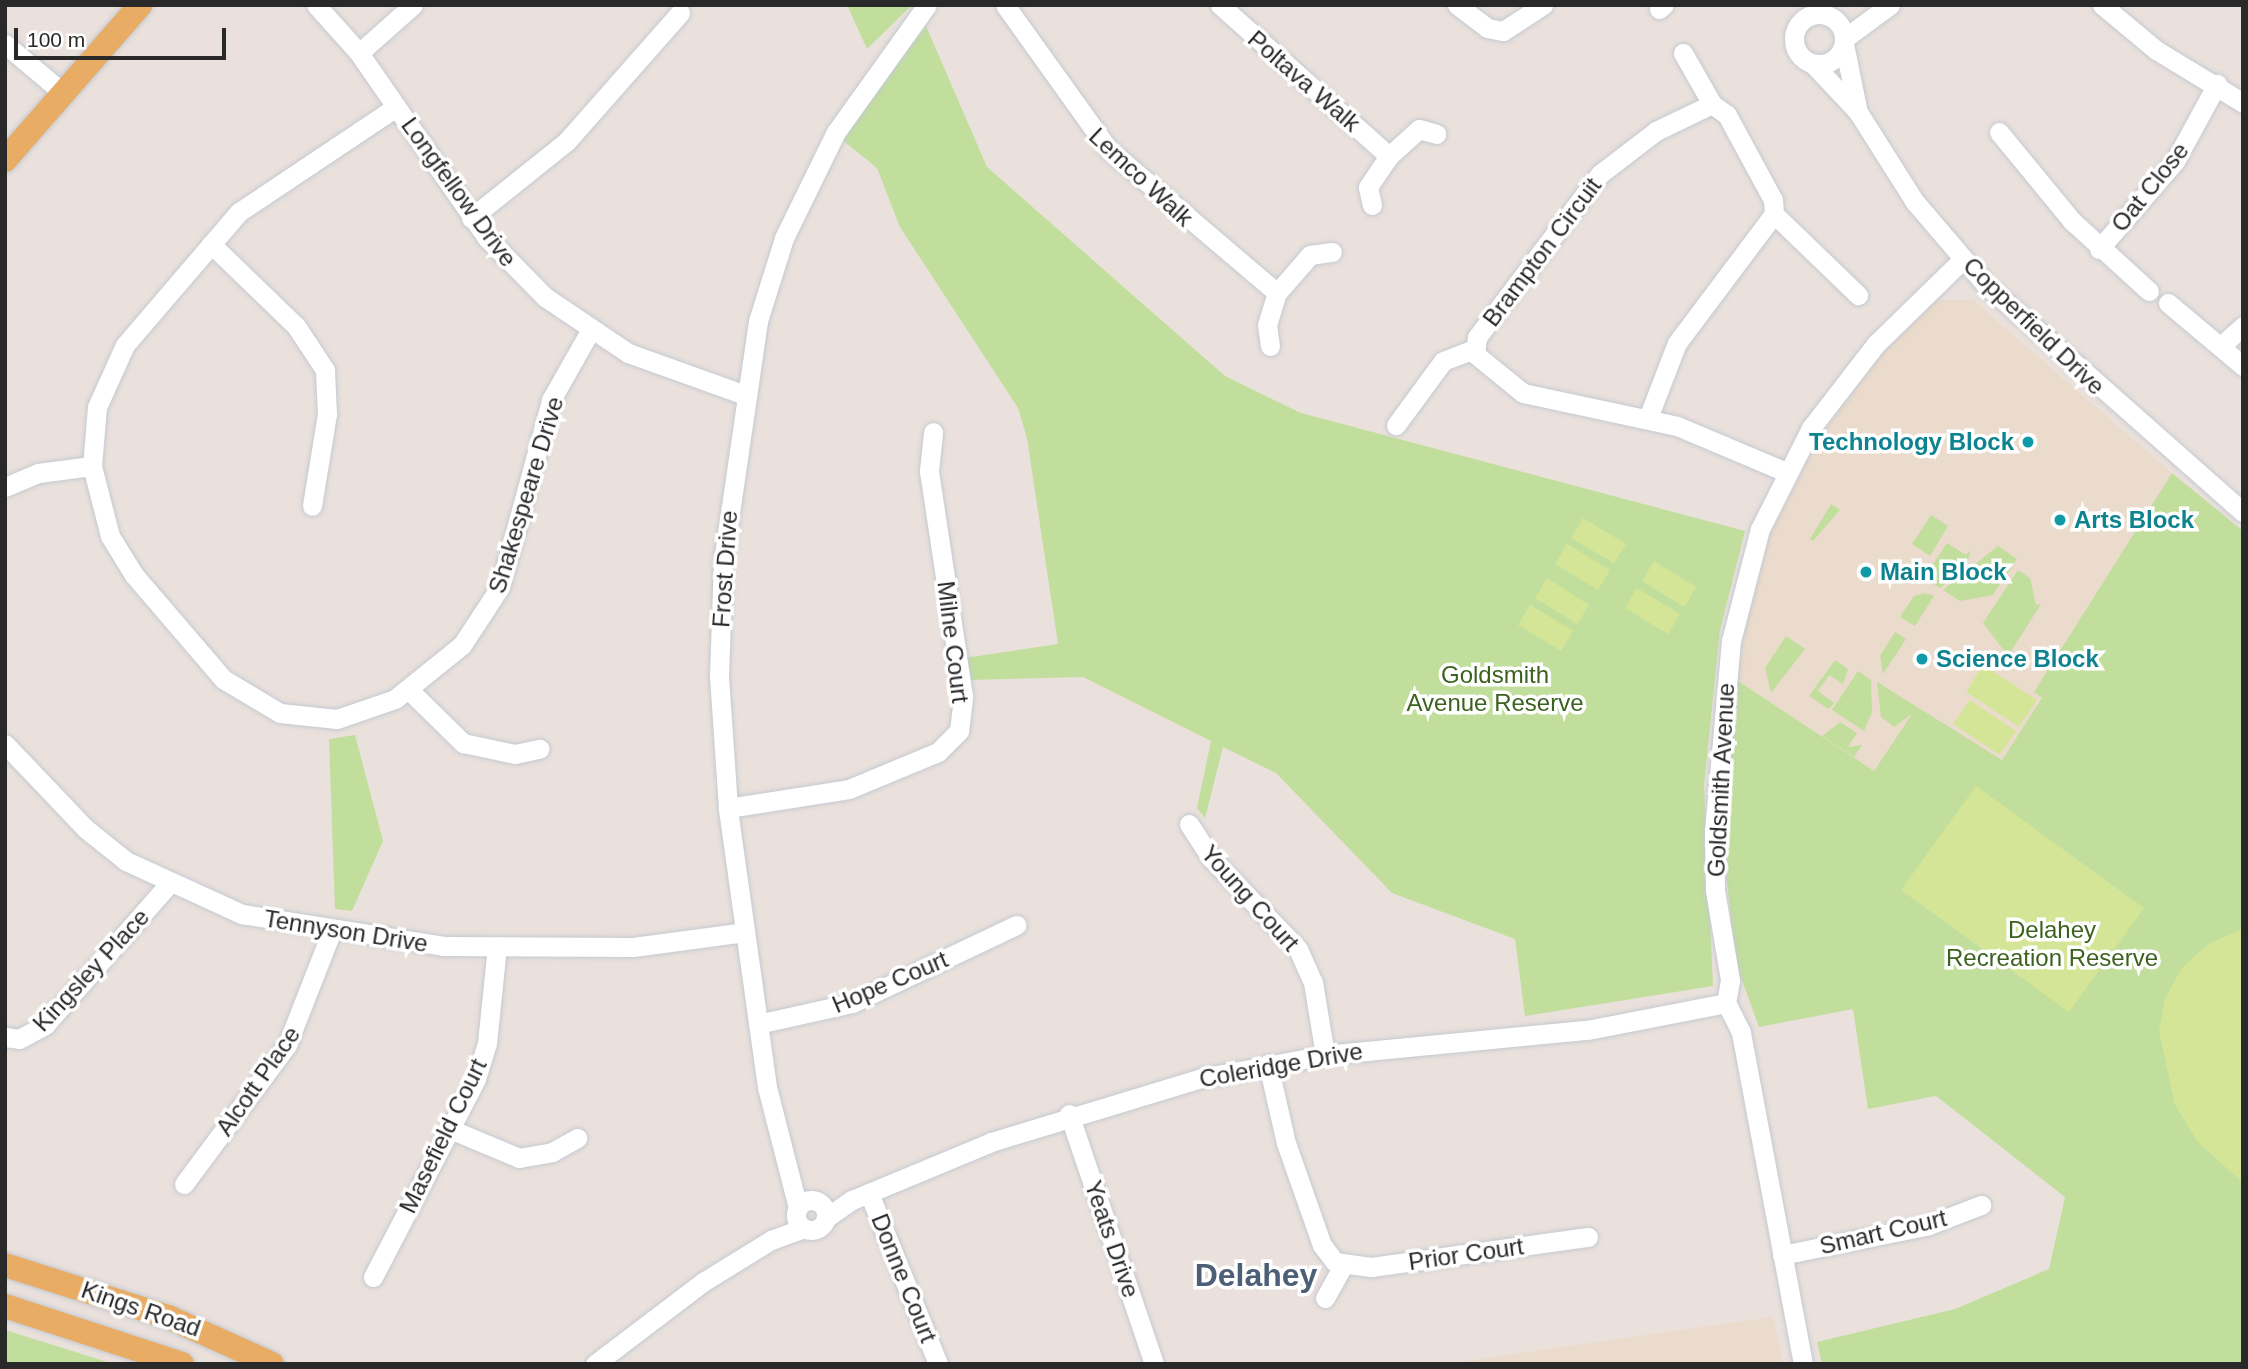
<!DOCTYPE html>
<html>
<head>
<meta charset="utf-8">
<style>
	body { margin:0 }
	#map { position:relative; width:2248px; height:1369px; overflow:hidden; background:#ebe1dc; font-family:Helvetica,sans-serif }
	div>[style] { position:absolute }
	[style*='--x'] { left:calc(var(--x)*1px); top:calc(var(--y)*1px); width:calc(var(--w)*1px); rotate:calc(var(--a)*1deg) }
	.education>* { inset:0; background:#ebdbcc }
	.green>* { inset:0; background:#c1de9c }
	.pitch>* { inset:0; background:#d5e598 }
	.roads { filter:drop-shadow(0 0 2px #c4cad2) drop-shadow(0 0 2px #c4cad2) }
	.minor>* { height:19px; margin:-9.5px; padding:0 9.5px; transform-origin:9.5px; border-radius:9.5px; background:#fff }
	.minor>.ring { margin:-9.5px; padding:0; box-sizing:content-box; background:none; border:19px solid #fff; border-radius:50% }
	.major>* { height:24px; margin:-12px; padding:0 12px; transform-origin:12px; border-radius:12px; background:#e8ac64 }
	.dots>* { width:19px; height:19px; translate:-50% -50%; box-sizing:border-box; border:4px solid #fff; border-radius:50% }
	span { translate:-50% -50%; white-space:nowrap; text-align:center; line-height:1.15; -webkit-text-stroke:7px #fff; paint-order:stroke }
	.street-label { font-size:24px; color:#292929 }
	.culture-label { font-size:24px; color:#0d838f; font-weight:700 }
	.right { translate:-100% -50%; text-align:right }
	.left { translate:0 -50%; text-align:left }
	.park-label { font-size:24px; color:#3b621e }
	.district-label { font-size:32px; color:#4d5e77; font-weight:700 }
	.frame { position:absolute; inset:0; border:7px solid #292929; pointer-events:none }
	.scale { position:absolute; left:14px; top:28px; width:212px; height:32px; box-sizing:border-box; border:4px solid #292929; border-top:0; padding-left:9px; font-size:21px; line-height:24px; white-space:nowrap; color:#292929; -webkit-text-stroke:5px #fff; paint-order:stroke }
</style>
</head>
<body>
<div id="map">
	<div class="education">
		<i style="clip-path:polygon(1935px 300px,1973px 300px,2172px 473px,2034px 692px,2043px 698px,2002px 761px,1874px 772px,1735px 679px,1737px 654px,1760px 552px,1787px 485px,1831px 412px,1885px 348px)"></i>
		<i style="clip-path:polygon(1773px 1317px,1783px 1364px,1444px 1364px,1673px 1331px)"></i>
	</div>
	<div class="green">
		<i style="clip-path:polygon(847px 5px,912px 5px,867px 49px)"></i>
		<i style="clip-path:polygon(926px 26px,987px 167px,1225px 376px,1301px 413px,1745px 531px,1720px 630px,1704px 785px,1713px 986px,1525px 1016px,1515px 939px,1392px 893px,1276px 773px,1223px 747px,1205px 818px,1197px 808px,1211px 741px,1083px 677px,968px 680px,965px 658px,1058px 644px,1027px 438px,1018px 408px,900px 227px,877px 168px,840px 138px)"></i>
		<i style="clip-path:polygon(2172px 473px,2243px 531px,2243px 1364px,1822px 1364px,1817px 1342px,1955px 1309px,2049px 1269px,2065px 1197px,1936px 1096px,1868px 1109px,1853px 1009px,1759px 1027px,1736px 964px,1721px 827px,1735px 679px,1874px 771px,1912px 714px,1894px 727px,1881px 717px,1877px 682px,2002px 760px,2042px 698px,2034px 692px)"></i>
		<i style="clip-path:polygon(1831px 504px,1840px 510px,1813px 541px,1810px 539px)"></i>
		<i style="clip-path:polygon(1931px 515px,1948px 526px,1930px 556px,1912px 544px)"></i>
		<i style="clip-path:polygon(1947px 543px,1966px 555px,1971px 550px,1965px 568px,1940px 588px,1924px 578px)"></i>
		<i style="clip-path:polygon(1998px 546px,2017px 559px,1993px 595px,1960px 601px,1943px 590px)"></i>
		<i style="clip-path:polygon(2018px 570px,2030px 578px,2036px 605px,2041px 604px,2008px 656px,1983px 623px)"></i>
		<i style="clip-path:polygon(1925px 593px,1934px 596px,1915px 626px,1900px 617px,1914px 596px)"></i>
		<i style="clip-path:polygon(1895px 632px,1906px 639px,1883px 674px,1880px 656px)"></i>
		<i style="clip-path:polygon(1786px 636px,1805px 649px,1771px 693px,1765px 668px)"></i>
		<i style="clip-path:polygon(1835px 660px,1848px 669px,1843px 684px,1829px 675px,1818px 691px,1834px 703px,1829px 709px,1809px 696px)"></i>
		<i style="clip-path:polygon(1858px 671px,1871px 680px,1872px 712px,1864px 731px,1832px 710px)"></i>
		<i style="clip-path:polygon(1840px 722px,1857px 733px,1848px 747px,1862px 745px,1854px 757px,1822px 736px)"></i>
		<i style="clip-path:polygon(355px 735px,383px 841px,352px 911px,335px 909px,329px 739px)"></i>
		<i style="clip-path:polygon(5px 1330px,114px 1364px,5px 1364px)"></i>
	</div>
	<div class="pitch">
		<i style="clip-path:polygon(1583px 518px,1626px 544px,1614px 563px,1571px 538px)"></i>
		<i style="clip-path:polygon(1567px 544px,1610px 570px,1598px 590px,1555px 564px)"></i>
		<i style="clip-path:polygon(1654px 561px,1696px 587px,1684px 607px,1642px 581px)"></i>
		<i style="clip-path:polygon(1547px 578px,1589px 605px,1577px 624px,1535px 598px)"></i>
		<i style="clip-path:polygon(1637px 588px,1680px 614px,1668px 634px,1625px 608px)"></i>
		<i style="clip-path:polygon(1530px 605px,1573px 631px,1561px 651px,1518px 625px)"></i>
		<i style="clip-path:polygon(1983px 665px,2037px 700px,2019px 727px,1966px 692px)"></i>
		<i style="clip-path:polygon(1970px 700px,2016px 731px,2000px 755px,1953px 724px)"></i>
		<i style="clip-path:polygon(1976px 786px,2144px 908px,2069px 1012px,1901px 890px)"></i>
		<i style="clip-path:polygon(2243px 929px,2243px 1183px,2198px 1142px,2175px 1105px,2159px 1031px,2165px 998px,2182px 968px,2208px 944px)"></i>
	</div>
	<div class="roads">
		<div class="minor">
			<i style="--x:316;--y:5;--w:64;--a:48.1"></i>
			<i style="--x:359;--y:53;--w:225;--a:55.3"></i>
			<i style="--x:487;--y:238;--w:83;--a:45.5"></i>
			<i style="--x:545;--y:297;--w:100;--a:34"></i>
			<i style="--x:628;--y:353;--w:124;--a:19.7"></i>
			<i style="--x:1005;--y:5;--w:177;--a:54.4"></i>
			<i style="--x:1108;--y:149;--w:222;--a:40.4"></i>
			<i style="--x:1220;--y:5;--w:227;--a:41.8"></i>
			<i style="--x:1457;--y:5;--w:38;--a:37"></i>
			<i style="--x:1487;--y:28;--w:16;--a:11"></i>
			<i style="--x:1503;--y:31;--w:48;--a:-33"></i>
			<i style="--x:2102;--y:5;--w:70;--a:39.8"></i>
			<i style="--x:2156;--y:50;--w:102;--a:31.3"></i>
			<i style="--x:1659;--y:9;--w:6;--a:-39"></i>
			<i class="ring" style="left:1794px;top:14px;width:31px;height:31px"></i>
			<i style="--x:1845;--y:38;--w:56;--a:-36.3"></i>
			<i style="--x:5;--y:44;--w:76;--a:40.2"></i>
			<i style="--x:1844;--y:44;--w:65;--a:78.5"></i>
			<i style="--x:359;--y:53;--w:72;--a:-41.6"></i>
			<i style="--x:1683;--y:53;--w:59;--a:60.4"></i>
			<i style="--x:1813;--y:64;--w:66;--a:46.8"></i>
			<i style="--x:1858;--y:112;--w:107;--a:57.7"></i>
			<i style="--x:1915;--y:202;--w:108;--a:49.5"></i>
			<i style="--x:1985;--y:284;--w:344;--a:41.5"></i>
			<i style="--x:396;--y:107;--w:189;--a:146.2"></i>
			<i style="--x:239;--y:212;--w:175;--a:130.6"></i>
			<i style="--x:125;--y:345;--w:68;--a:114.3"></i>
			<i style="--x:97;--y:407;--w:59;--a:94.8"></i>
			<i style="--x:92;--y:466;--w:72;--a:75.6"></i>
			<i style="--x:110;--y:536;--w:46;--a:58.4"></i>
			<i style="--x:134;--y:575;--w:137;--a:49.4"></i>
			<i style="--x:223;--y:679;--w:66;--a:30.8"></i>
			<i style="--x:280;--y:713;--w:57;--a:6"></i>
			<i style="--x:337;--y:719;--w:61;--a:-19"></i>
			<i style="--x:395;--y:699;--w:86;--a:-38.9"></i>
			<i style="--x:462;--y:645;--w:69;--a:-56.8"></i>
			<i style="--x:500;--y:587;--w:194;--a:-74.7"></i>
			<i style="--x:551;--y:400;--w:79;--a:-60.5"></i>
			<i style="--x:1999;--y:132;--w:115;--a:50.6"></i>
			<i style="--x:2072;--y:221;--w:104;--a:42.3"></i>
			<i style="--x:1372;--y:205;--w:18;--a:-103"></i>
			<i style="--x:1368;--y:187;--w:37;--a:-56"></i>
			<i style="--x:1389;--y:156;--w:40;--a:-42"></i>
			<i style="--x:1419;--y:129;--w:18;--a:16"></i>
			<i style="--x:1774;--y:214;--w:117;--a:44"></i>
			<i style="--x:471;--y:218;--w:123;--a:-38.7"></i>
			<i style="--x:567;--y:141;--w:171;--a:-48.6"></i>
			<i style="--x:211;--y:244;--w:118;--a:44"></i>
			<i style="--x:296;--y:326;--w:53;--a:56.6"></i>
			<i style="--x:325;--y:370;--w:44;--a:87.4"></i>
			<i style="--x:327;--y:414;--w:93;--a:99.3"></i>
			<i style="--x:2099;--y:249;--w:116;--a:-49.2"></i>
			<i style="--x:2175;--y:161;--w:88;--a:-61.4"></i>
			<i style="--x:2168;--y:303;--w:98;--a:40"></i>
			<i style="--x:2222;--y:345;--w:28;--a:-42"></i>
			<i style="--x:1270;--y:346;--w:21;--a:-98"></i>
			<i style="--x:1267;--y:325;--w:34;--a:-73"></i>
			<i style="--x:1277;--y:293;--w:50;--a:-49"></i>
			<i style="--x:1310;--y:255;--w:22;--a:-8"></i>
			<i style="--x:1648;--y:418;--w:80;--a:-68.9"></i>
			<i style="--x:1677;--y:343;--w:161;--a:-53.1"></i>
			<i style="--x:1774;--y:214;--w:14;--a:-94"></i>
			<i style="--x:1773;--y:200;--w:97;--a:-118.4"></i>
			<i style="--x:1727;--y:115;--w:19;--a:-144"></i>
			<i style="--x:1712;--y:104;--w:62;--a:154.3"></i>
			<i style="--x:1656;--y:131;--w:71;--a:142.5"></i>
			<i style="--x:1600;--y:174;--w:204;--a:127"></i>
			<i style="--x:1477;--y:337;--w:17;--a:97"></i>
			<i style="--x:1475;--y:354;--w:62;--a:39.1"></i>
			<i style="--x:1523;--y:393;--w:157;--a:12.1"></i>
			<i style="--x:1677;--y:426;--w:118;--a:22.9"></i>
			<i style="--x:1396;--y:425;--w:79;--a:-53.7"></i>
			<i style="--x:1443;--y:361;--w:33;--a:-21"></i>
			<i style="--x:5;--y:487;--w:36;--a:-23"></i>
			<i style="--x:38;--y:473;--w:54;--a:-7.4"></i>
			<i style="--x:409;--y:690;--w:76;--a:44.5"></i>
			<i style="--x:463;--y:743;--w:53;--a:11.9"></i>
			<i style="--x:515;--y:754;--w:25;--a:-12"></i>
			<i style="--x:5;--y:744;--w:117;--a:46.4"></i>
			<i style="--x:86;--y:829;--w:51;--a:38.7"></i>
			<i style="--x:126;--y:861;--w:128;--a:24.6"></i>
			<i style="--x:242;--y:914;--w:204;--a:9"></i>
			<i style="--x:443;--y:946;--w:190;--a:0.3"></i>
			<i style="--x:633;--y:947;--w:113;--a:-7.6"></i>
			<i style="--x:728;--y:808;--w:122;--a:-8.9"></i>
			<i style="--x:849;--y:789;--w:96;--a:-22.6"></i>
			<i style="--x:938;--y:752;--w:30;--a:-45"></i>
			<i style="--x:959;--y:731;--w:35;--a:-83"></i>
			<i style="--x:963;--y:696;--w:228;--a:-98.6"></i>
			<i style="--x:929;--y:471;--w:39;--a:-84"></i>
			<i style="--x:1189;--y:824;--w:40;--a:57.1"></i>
			<i style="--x:1211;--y:858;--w:126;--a:46.3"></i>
			<i style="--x:1298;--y:949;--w:36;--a:66"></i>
			<i style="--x:1313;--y:982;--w:74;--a:80.7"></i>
			<i style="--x:758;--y:1024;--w:96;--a:-12.6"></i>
			<i style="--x:852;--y:1003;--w:182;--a:-25.4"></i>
			<i style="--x:5;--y:1037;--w:14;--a:8"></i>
			<i style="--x:19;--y:1039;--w:30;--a:-28"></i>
			<i style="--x:45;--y:1025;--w:186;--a:-48.7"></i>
			<i style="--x:1268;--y:1064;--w:81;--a:77.2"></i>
			<i style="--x:1286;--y:1143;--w:108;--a:70.6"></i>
			<i style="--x:1322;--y:1245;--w:21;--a:53"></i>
			<i style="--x:1335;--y:1262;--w:36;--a:8"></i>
			<i style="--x:1371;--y:1267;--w:219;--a:-7.9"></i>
			<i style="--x:1069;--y:1114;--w:264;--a:71.2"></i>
			<i style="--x:450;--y:1129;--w:75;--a:22.8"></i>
			<i style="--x:519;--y:1158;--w:34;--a:-10"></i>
			<i style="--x:552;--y:1152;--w:29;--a:-29"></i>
			<i style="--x:184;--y:1184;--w:173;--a:-53.5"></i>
			<i style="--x:287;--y:1045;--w:123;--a:-68.6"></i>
			<i style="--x:869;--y:1193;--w:184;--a:68"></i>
			<i class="ring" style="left:796px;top:1200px;width:11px;height:11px"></i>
			<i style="--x:798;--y:1208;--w:125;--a:-104.4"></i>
			<i style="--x:767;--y:1087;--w:282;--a:-98"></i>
			<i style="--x:728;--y:808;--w:132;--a:-93.9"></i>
			<i style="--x:719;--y:676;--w:115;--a:-88"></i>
			<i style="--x:723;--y:561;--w:243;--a:-81.7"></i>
			<i style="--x:758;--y:321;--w:87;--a:-72.6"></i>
			<i style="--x:784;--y:238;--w:118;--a:-63.9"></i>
			<i style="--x:836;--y:132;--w:156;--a:-54.4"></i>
			<i style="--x:826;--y:1218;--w:32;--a:-35"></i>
			<i style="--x:852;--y:1200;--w:151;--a:-22.6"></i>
			<i style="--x:991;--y:1142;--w:220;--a:-16.9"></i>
			<i style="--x:1201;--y:1078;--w:126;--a:-10.5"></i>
			<i style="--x:1325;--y:1055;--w:263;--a:-5.5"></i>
			<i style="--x:1587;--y:1030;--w:142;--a:-11"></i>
			<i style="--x:1782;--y:1255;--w:150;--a:-11.5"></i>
			<i style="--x:1929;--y:1225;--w:56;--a:-21"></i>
			<i style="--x:373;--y:1277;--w:223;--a:-62.5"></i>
			<i style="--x:476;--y:1079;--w:38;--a:-73"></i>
			<i style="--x:487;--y:1043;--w:97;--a:-84.1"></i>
			<i style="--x:1325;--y:1298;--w:37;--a:-61"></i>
			<i style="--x:595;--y:1364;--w:136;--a:-37.2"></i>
			<i style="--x:703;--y:1282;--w:80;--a:-31.7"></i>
			<i style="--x:771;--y:1240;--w:35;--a:-20"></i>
			<i style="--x:1803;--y:1364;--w:338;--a:-100.6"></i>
			<i style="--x:1741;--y:1032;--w:33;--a:-117"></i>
			<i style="--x:1726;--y:1003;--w:23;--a:-80"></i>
			<i style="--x:1730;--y:980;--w:91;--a:-99.5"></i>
			<i style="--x:1715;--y:890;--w:59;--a:-91"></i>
			<i style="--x:1714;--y:831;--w:191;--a:-84.9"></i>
			<i style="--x:1731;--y:641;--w:116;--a:-75.5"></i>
			<i style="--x:1760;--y:529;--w:113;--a:-63.2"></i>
			<i style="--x:1811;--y:428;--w:106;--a:-52.3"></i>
			<i style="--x:1876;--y:344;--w:122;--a:-44.3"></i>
		</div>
		<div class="major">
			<i style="--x:5;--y:160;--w:206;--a:-48.9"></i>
			<i style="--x:5;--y:1265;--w:171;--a:17.7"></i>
			<i style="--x:168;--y:1317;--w:114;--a:24.3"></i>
			<i style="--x:5;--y:1306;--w:186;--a:18.1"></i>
		</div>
	</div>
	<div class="dots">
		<i style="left:2028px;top:442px;background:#0f9aa8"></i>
		<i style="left:2060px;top:520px;background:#0f9aa8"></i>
		<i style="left:1866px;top:572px;background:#0f9aa8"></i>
		<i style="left:1922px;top:659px;background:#0f9aa8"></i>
	</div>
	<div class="street-label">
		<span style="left:1304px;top:81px;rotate:41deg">Poltava Walk</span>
		<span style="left:1141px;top:177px;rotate:43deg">Lemco Walk</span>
		<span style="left:2150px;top:187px;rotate:-51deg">Oat Close</span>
		<span style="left:459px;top:192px;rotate:54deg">Longfellow Drive</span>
		<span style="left:1542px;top:252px;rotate:-53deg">Brampton Circuit</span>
		<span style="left:2034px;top:326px;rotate:44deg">Copperfield Drive</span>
		<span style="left:526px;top:495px;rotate:-73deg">Shakespeare Drive</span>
		<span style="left:725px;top:569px;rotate:-86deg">Frost Drive</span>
		<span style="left:953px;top:642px;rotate:83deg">Milne Court</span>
		<span style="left:1721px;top:780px;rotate:-87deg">Goldsmith Avenue</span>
		<span style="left:1250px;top:898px;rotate:48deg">Young Court</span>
		<span style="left:346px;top:931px;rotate:9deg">Tennyson Drive</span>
		<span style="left:91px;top:970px;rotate:-47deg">Kingsley Place</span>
		<span style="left:890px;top:982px;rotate:-23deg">Hope Court</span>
		<span style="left:1281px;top:1065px;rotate:-10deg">Coleridge Drive</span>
		<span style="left:258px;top:1081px;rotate:-55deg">Alcott Place</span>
		<span style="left:443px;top:1136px;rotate:-64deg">Masefield Court</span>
		<span style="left:1883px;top:1232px;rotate:-13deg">Smart Court</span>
		<span style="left:1112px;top:1239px;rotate:71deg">Yeats Drive</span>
		<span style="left:1466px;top:1254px;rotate:-8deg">Prior Court</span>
		<span style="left:904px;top:1278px;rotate:68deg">Donne Court</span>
		<span style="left:141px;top:1309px;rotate:19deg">Kings Road</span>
	</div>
	<div class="culture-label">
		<span class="right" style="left:2014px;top:442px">Technology Block</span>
		<span class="left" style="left:2074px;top:520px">Arts Block</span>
		<span class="left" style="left:1880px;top:572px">Main Block</span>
		<span class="left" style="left:1936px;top:659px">Science Block</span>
	</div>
	<div class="park-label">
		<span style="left:1495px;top:689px">Goldsmith<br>Avenue Reserve</span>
		<span style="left:2052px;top:944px">Delahey<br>Recreation Reserve</span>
	</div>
	<div class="district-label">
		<span style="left:1256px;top:1275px">Delahey</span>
	</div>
	<div class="frame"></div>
	<div class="scale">100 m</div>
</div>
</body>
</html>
